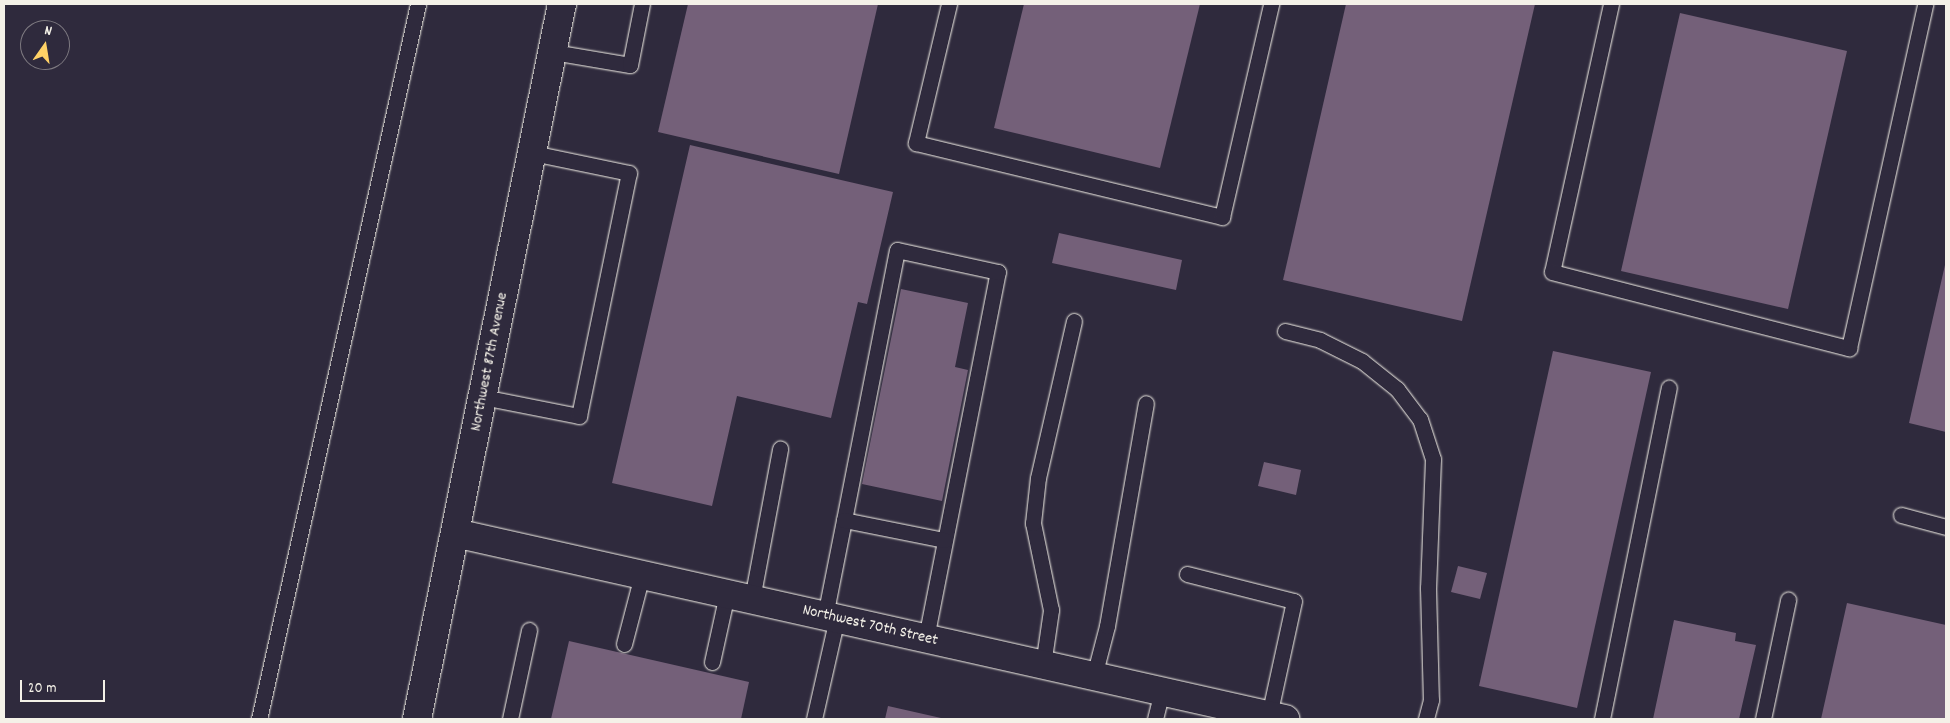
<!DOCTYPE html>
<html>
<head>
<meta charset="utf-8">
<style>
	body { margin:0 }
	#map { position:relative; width:1950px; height:723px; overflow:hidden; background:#2f2a3d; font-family:Dekko,sans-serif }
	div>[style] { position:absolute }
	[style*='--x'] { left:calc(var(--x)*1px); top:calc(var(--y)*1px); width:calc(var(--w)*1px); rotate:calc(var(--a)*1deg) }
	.building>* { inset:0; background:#746079 }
	.roads { filter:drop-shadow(0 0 1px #f4f1e8) drop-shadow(0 0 1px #f4f1e8) }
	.service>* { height:15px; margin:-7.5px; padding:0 7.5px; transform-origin:7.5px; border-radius:7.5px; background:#2f2a3d }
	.minor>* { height:28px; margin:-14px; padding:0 14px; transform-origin:14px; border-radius:14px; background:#2f2a3d }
	.secondary>* { height:28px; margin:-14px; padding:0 14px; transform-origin:14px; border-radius:14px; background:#2f2a3d }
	span { translate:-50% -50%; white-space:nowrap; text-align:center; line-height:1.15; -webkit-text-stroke:4px #2f2a3d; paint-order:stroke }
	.street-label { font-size:16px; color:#f4f1e8 }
	.frame { position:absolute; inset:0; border:5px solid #f4f1e8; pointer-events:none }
	.north { position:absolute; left:20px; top:20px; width:50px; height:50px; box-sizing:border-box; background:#2f2a3d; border:1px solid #7e7a81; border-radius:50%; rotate:13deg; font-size:14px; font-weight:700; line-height:20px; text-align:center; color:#f4f1e8 }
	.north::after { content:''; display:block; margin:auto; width:18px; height:22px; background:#ffd166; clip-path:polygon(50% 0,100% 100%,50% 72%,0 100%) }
	.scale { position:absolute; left:20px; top:680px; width:85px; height:22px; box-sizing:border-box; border:2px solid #f4f1e8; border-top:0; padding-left:6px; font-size:15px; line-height:18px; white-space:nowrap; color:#f4f1e8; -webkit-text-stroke:4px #2f2a3d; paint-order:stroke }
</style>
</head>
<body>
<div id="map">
	<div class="building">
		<i style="clip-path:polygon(688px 4px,878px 4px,839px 174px,658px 132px)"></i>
		<i style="clip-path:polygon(1024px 4px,1200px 4px,1160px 168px,994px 128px)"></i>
		<i style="clip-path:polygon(1346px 4px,1535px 4px,1462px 321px,1283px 280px)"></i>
		<i style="clip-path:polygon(1680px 13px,1847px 51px,1788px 309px,1621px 271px)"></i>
		<i style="clip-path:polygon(690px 145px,893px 192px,867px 304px,858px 302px,831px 418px,737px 396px,712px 506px,612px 483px)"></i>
		<i style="clip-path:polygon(1059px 233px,1182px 260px,1176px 290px,1052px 263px)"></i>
		<i style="clip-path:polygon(1945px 265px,1946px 265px,1946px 432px,1909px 423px)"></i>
		<i style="clip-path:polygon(901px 289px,968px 303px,955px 367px,968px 370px,942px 501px,862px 484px)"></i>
		<i style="clip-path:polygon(1553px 351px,1651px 372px,1577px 708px,1479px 686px)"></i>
		<i style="clip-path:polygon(1264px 462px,1301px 470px,1296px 495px,1258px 486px)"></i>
		<i style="clip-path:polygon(1458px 566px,1487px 573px,1480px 599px,1451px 592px)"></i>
		<i style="clip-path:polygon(1847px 603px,1946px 625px,1946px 719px,1821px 719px)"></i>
		<i style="clip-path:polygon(1674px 620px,1736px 633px,1735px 641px,1756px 645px,1739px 719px,1653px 719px)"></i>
		<i style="clip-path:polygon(569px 641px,749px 682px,741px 719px,551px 719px)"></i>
		<i style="clip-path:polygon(888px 706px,941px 718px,941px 719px,885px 719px)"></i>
	</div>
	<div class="roads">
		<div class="service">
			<i style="--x:949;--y:4;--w:143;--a:103.4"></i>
			<i style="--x:916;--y:143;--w:315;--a:13.6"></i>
			<i style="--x:1222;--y:217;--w:219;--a:-77"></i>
			<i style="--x:1611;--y:4;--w:274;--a:102.4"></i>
			<i style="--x:1552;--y:272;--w:307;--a:14.4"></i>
			<i style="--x:1849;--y:348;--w:352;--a:-77.5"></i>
			<i style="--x:553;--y:52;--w:78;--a:9.6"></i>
			<i style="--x:630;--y:65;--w:62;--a:-78.9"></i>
			<i style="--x:1285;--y:331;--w:36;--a:14"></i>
			<i style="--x:1320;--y:340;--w:47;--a:26.6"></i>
			<i style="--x:1362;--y:361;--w:45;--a:38.7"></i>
			<i style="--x:1397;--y:389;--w:38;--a:53"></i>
			<i style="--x:1420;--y:419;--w:42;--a:72"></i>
			<i style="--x:1433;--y:459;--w:129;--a:92.2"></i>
			<i style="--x:1428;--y:588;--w:112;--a:88.5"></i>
			<i style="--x:1431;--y:700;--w:20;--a:105"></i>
			<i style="--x:483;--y:397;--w:98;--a:11.2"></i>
			<i style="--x:579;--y:416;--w:248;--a:-78.4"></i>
			<i style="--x:629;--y:173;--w:99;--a:-168.3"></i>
			<i style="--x:1901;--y:515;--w:47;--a:14.9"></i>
			<i style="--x:1187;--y:574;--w:110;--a:14.2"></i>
			<i style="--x:1294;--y:601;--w:118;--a:102.3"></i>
			<i style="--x:752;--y:599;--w:153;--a:-79.4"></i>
			<i style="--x:825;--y:616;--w:98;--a:-78.8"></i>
			<i style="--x:926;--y:638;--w:373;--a:-78.9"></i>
			<i style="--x:998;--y:272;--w:103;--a:-167.7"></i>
			<i style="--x:897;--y:250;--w:275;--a:101.1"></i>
			<i style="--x:844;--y:520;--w:102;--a:11.3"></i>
			<i style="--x:624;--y:644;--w:71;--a:-75.4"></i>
			<i style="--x:712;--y:662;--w:70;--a:-77.6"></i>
			<i style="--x:1043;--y:665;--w:56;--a:-81.7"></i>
			<i style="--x:1051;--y:610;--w:89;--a:-101.7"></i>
			<i style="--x:1033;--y:523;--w:45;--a:-83.7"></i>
			<i style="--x:1038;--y:478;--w:161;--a:-77.1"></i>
			<i style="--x:1094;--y:676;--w:52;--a:-75.4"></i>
			<i style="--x:1107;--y:626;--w:226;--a:-80.1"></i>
			<i style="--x:259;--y:719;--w:732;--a:-77.46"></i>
			<i style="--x:510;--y:719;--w:91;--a:-77.9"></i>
			<i style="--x:814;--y:719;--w:104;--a:-77.2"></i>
			<i style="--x:1155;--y:719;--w:29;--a:-76"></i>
			<i style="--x:1602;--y:719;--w:338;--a:-78.6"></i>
			<i style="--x:1763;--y:719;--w:122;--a:-78.1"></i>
		</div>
		<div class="minor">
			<i style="--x:455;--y:533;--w:851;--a:12.63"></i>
		</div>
		<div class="secondary">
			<i style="--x:417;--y:719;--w:730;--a:-78.54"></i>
		</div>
	</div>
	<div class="street-label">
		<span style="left:490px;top:362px;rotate:-79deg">Northwest 87th Avenue</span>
		<span style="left:870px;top:626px;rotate:13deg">Northwest 70th Street</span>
	</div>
	<div class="frame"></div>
	<div class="north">N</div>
	<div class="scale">20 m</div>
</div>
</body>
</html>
